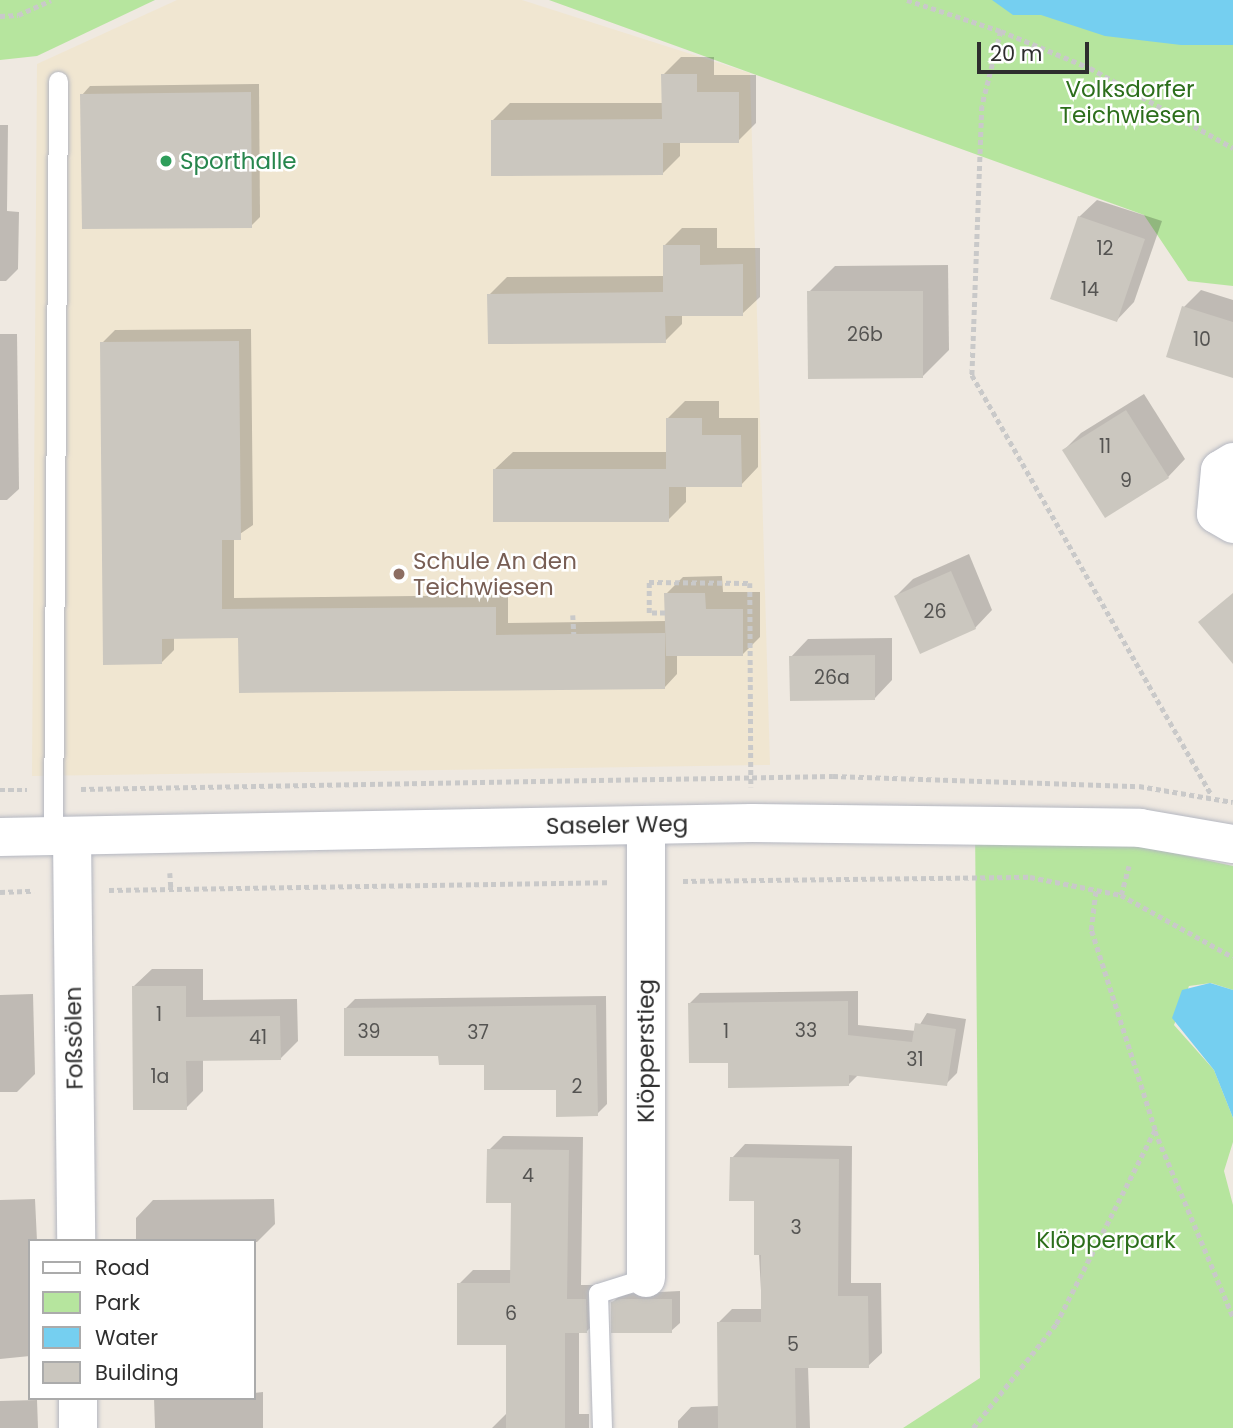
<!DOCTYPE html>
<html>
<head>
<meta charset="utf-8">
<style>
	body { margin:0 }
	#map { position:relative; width:1233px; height:1428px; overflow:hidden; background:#efe9e1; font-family:Poppins,sans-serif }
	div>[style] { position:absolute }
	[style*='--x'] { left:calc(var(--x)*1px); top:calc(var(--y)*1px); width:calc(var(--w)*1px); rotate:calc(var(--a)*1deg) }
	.education>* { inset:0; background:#f0e6d1 }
	.green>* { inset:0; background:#b6e59e }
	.water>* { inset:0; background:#75cff0 }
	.shadow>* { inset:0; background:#0003 }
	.building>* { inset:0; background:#cbc7bf }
	.path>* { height:4.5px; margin-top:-2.25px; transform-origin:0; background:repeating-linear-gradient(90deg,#c9c9c9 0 5px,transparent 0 8.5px) }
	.roads { filter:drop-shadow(0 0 2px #b4b7c1) drop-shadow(0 0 2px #b4b7c1) }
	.lane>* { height:19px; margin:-9.5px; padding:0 9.5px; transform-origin:9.5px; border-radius:9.5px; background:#fff }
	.street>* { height:38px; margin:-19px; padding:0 19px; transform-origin:19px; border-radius:19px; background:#fff }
	.secondary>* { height:38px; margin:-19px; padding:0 19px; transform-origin:19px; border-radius:19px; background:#fff }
	.dots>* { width:19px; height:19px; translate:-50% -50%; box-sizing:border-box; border:4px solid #fff; border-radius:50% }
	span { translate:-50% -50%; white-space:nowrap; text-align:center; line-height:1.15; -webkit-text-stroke:5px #fff; paint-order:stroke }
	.number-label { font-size:19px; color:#555452 }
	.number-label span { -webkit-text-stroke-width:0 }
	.park-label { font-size:23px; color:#2c6e1b }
	.leisure-label { font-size:23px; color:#27864d }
	.left { translate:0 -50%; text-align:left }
	.education-label { font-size:23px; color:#785e54 }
	.street-label { font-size:23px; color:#2e2e2e }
	.legend { position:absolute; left:28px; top:1239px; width:228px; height:161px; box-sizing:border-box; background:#fff; border:2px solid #ababab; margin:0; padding:9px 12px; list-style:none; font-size:21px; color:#2e2e2e }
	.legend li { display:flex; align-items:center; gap:14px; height:35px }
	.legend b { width:35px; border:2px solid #ababab }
	.scale { position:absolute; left:977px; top:42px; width:112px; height:32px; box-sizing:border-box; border:4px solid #2e2e2e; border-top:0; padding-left:9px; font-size:21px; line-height:24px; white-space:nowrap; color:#2e2e2e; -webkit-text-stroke:5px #fff; paint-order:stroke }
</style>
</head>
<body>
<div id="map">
	<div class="education">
		<i style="clip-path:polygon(177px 0,522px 0,750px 73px,770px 765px,32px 776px,37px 64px)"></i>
	</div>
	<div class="green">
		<i style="clip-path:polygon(0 0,155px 0,37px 56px,0 60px)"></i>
		<i style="clip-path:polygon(549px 0,1233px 0,1233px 286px,1188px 281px,1144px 215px)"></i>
		<i style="clip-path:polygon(975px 825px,1146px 847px,1233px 866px,1233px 990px,1211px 983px,1189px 986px,1174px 1025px,1214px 1070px,1233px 1118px,1233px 1142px,1224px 1171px,1233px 1205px,1233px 1428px,903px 1428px,980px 1378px)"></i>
	</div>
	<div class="water">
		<i style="clip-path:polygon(992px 0,1233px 0,1233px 45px,1181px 45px,1105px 36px,1041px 15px,1013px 15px)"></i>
		<i style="clip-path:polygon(1210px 983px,1233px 990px,1233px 1118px,1214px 1070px,1172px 1018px,1182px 990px)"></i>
	</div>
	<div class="shadow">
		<i style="clip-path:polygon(681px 57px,714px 57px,714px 75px,756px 75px,756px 123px,738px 141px,680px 141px,680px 156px,662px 174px,493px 120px,510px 103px,663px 103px,663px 75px)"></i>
		<i style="clip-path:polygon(259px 84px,260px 217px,251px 226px,82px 95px,90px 86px)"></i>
		<i style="clip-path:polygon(0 125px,8px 125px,7px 211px,19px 212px,18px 269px,6px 281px,0 281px)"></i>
		<i style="clip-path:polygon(1097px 200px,1162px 221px,1134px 302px,1117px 320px,1079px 217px)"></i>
		<i style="clip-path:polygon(682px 228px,717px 228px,717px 248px,760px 248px,760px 297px,742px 314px,682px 315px,682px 324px,665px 341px,489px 295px,507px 277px,664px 276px,664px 246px)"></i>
		<i style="clip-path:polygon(948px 265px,949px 350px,923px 376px,809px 292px,835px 266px)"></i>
		<i style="clip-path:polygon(1201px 290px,1233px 300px,1233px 373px,1184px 307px)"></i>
		<i style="clip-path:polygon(251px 329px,253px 525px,234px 538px,234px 598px,508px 595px,508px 623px,667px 621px,666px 594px,683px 577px,722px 576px,723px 592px,760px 592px,760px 637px,743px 654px,677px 654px,677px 674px,665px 687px,240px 637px,174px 637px,174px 650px,162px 662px,102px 343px,115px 330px)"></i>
		<i style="clip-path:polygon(0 334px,17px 334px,19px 489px,7px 500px,0 500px)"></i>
		<i style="clip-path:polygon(1144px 394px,1185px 459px,1168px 477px,1064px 450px,1081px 433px)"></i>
		<i style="clip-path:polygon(685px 401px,719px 401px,719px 418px,758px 418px,758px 467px,741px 485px,686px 485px,686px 502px,668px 520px,495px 469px,513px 452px,667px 452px,667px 419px)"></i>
		<i style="clip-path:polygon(969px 554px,992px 610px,975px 628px,896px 596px,913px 579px)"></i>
		<i style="clip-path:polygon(892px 638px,892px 680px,875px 698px,791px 657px,808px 639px)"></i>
		<i style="clip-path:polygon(152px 969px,203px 969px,203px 1000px,297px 999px,298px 1041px,280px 1059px,203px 1059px,203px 1091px,186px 1108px,134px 986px)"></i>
		<i style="clip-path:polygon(858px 991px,858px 1025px,916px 1031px,927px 1013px,966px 1019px,957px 1073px,946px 1084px,859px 1074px,848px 1085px,730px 1061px,689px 1004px,700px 993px)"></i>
		<i style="clip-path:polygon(33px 994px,35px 1074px,17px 1092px,0 1092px,0 995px)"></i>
		<i style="clip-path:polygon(606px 996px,607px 1104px,597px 1114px,557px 1088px,345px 1009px,355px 999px)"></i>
		<i style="clip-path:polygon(503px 1136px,583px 1137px,581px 1285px,600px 1285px,601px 1317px,586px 1332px,579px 1332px,579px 1414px,589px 1414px,589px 1428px,492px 1428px,506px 1414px,508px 1343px,459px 1284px,473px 1270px,512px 1270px,512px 1201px,489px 1150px)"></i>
		<i style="clip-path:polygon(745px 1144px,852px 1146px,851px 1283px,881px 1283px,882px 1353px,868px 1366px,808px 1366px,810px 1428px,678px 1428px,678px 1421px,691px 1407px,719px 1406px,719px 1322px,732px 1309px,762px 1309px,756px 1199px,732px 1158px)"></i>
		<i style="clip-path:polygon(35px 1199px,37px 1241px,30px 1241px,30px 1356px,0 1359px,0 1200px)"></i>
		<i style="clip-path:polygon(274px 1199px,275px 1224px,257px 1242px,136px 1241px,136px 1218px,153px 1200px)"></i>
		<i style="clip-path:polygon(680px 1291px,680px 1323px,671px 1331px,612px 1303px,621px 1294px)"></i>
		<i style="clip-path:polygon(263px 1392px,263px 1428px,155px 1428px,154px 1398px,254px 1398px,254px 1393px)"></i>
		<i style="clip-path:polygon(37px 1400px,38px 1428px,0 1428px,0 1401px)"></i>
	</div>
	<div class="building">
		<i style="clip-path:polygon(661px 74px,697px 74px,697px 92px,739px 92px,739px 143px,663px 143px,663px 175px,491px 176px,491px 120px,662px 119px)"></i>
		<i style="clip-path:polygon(251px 92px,252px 228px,82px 229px,80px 94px)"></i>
		<i style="clip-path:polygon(1078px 216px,1145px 239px,1117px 322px,1050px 299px)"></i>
		<i style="clip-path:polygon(663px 245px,700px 245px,700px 265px,743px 264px,743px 316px,665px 316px,666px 343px,488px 344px,487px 294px,663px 292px)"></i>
		<i style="clip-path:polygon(807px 291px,923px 291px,923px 378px,808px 379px)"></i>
		<i style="clip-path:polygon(1182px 306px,1233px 322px,1233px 378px,1166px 357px)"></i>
		<i style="clip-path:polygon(239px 341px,241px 540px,222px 540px,222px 609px,496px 607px,496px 635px,665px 633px,665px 689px,239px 693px,238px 638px,162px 639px,162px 664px,103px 665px,100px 342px)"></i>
		<i style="clip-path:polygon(1126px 410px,1169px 478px,1105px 518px,1062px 450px)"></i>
		<i style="clip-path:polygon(666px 418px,702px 418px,702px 435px,741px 435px,742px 487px,669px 487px,669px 522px,493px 522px,493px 469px,666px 469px)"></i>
		<i style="clip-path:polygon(951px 571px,976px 629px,920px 654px,894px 596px)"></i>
		<i style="clip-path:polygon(664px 593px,705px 593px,706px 609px,743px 609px,743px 656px,666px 656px)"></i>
		<i style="clip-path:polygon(1233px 593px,1233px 664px,1198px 622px)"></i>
		<i style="clip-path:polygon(875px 655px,875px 700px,790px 701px,789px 656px)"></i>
		<i style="clip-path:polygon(132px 986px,186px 986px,186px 1017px,280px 1016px,281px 1060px,186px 1061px,187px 1110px,133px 1110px)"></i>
		<i style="clip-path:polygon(848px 1001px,848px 1035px,912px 1042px,915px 1023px,956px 1029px,947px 1086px,849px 1075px,849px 1086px,728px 1088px,728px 1063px,689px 1063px,688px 1003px)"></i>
		<i style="clip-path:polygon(596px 1005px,598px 1116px,556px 1117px,556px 1090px,484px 1090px,484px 1065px,439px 1065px,438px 1056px,344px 1056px,344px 1008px)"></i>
		<i style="clip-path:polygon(487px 1149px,569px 1150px,567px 1299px,586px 1299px,587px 1333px,565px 1333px,565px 1428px,506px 1428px,506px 1345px,457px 1345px,457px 1283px,510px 1283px,511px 1203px,486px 1203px)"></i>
		<i style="clip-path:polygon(730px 1157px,839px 1159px,838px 1296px,868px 1296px,869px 1368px,795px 1368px,796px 1428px,718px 1428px,717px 1322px,761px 1322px,761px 1255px,754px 1255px,754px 1201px,729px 1201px)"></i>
		<i style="clip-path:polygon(620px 1299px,672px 1299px,672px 1333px,611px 1333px,611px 1302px)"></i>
	</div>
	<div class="path">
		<i style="--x:907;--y:0;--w:99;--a:18.3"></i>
		<i style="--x:1001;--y:31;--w:96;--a:22.6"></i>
		<i style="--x:1090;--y:68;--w:164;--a:29.2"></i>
		<i style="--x:0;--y:16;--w:18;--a:-3"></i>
		<i style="--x:18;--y:15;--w:36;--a:-24"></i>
		<i style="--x:1001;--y:31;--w:77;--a:104.2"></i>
		<i style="--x:982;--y:106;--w:269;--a:92.1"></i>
		<i style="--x:972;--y:375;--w:484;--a:60.3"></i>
		<i style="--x:665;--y:613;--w:16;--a:180"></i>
		<i style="--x:649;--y:613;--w:31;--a:-90"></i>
		<i style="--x:649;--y:582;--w:101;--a:0.6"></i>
		<i style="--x:750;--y:583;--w:204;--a:89.7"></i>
		<i style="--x:573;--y:615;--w:19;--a:87"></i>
		<i style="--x:81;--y:789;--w:752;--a:-0.99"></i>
		<i style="--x:833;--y:776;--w:306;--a:1.9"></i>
		<i style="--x:1139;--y:786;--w:95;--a:9.7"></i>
		<i style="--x:0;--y:790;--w:27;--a:0"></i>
		<i style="--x:170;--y:873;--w:16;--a:86"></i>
		<i style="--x:683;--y:881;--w:347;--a:-0.7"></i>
		<i style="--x:1030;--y:877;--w:93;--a:11.2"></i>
		<i style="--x:1121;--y:895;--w:128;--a:29"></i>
		<i style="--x:109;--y:890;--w:499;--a:-0.9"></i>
		<i style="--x:0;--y:892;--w:34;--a:-2"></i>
		<i style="--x:1121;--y:895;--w:30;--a:-75"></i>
		<i style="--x:1155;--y:1131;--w:202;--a:67.2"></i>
		<i style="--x:973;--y:1428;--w:133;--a:-51.4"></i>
		<i style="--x:1056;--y:1324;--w:218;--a:-63"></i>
		<i style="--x:1155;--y:1130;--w:210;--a:-107.7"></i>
		<i style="--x:1091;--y:930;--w:42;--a:-83.2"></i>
	</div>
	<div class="roads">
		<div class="lane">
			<i style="--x:53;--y:836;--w:755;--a:-89.62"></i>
			<i style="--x:602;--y:1428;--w:135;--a:-91.7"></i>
			<i style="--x:598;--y:1293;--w:50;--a:-17.4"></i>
		</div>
		<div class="street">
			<i style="--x:1233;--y:462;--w:15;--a:148"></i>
			<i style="--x:1220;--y:470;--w:44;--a:95.2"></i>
			<i style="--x:1216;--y:514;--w:20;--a:30"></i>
			<i style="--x:72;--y:836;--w:405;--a:89.4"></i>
			<i style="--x:646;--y:1278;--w:453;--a:-90"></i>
			<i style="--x:78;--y:1398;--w:30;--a:90"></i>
		</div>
		<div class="secondary">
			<i style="--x:0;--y:837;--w:752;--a:-1.07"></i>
			<i style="--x:752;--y:823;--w:388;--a:0.7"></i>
			<i style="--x:1140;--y:828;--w:94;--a:9.8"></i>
		</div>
	</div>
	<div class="dots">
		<i style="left:166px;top:161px;background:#2e9e5b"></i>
		<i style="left:399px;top:574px;background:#8d6e63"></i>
	</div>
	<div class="number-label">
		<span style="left:1105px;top:249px">12</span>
		<span style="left:1090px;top:290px">14</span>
		<span style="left:865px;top:335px">26b</span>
		<span style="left:1202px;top:340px">10</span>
		<span style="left:1105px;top:447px">11</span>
		<span style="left:1126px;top:481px">9</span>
		<span style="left:935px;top:612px">26</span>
		<span style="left:832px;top:678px">26a</span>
		<span style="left:159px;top:1015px">1</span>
		<span style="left:806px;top:1031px">33</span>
		<span style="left:369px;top:1032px">39</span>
		<span style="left:726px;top:1032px">1</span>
		<span style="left:478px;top:1033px">37</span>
		<span style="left:258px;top:1038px">41</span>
		<span style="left:915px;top:1060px">31</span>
		<span style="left:160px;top:1077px">1a</span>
		<span style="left:577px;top:1087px">2</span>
		<span style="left:528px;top:1176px">4</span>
		<span style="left:796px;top:1228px">3</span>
		<span style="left:511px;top:1314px">6</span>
		<span style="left:793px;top:1345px">5</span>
	</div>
	<div class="park-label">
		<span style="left:1130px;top:102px">Volksdorfer<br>Teichwiesen</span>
		<span style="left:1106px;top:1240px">Klöpperpark</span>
	</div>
	<div class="leisure-label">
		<span class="left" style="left:180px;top:161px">Sporthalle</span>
	</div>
	<div class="education-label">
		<span class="left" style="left:413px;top:574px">Schule An den<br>Teichwiesen</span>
	</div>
	<div class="street-label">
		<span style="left:617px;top:825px;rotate:-1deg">Saseler Weg</span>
		<span style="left:74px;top:1038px;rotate:-91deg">Foßsölen</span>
		<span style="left:646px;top:1051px;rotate:-90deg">Klöpperstieg</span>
	</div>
	<ul class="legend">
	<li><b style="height:9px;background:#fff"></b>Road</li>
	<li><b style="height:19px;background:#b6e59e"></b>Park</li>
	<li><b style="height:19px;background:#75cff0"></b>Water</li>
	<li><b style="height:19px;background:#cbc7bf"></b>Building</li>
	</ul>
	<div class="scale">20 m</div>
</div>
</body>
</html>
